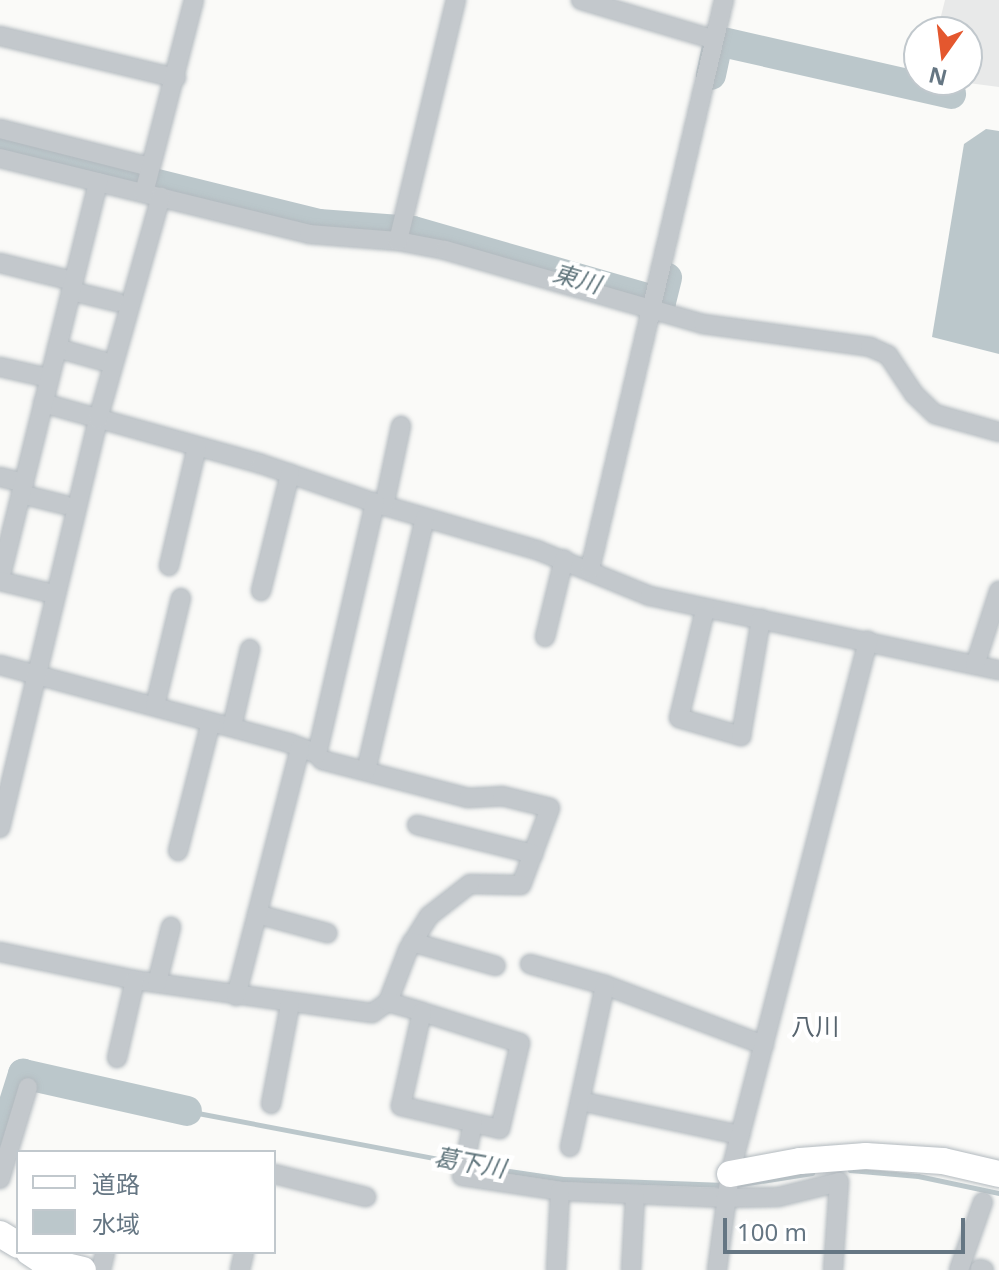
<!DOCTYPE html>
<html>
<head>
<meta charset="utf-8">
<style>
	body { margin:0 }
	#map { position:relative; width:999px; height:1270px; overflow:hidden; background:#fafaf8; font-family:"Noto Sans","Noto Sans JP",sans-serif }
	div>[style] { position:absolute }
	[style*='--x'] { left:calc(var(--x)*1px); top:calc(var(--y)*1px); width:calc(var(--w)*1px); rotate:calc(var(--a)*1deg) }
	.built>* { inset:0; background:#e8e9e9 }
	.water>* { inset:0; background:#bbc7cb }
	.stream>* { height:5px; margin:-2.5px; padding:0 2.5px; transform-origin:2.5px; border-radius:2.5px; background:#bbc7cb }
	.river>* { height:30px; margin:-15px; padding:0 15px; transform-origin:15px; border-radius:15px; background:#bbc7cb }
	.roads { filter:drop-shadow(0 0 2px #b3babf) drop-shadow(0 0 2px #b3babf) }
	.street>* { height:18px; margin:-9px; padding:0 9px; transform-origin:9px; border-radius:9px; background:#c3c8cc }
	.secondary>* { height:26px; margin:-13px; padding:0 13px; transform-origin:13px; border-radius:13px; background:#fff }
	span { translate:-50% -50%; white-space:nowrap; text-align:center; line-height:1.15; -webkit-text-stroke:8px #fff; paint-order:stroke }
	.water-label { font-size:24px; color:#60757c; font-style:italic }
	.neighbourhood-label { font-size:24px; color:#57646e }
	.legend { position:absolute; left:16px; top:1150px; width:260px; height:104px; box-sizing:border-box; background:#fff; border:2px solid #c1c8cd; margin:0; padding:10px 14px; list-style:none; font-size:24px; color:#657683 }
	.legend li { display:flex; align-items:center; gap:16px; height:40px }
	.legend b { width:40px; border:2px solid #c1c8cd }
	.north { position:absolute; left:903px; top:16px; width:80px; height:80px; box-sizing:border-box; background:#fff; border:2px solid #c1c8cd; border-radius:50%; rotate:194deg; font-size:22px; font-weight:700; line-height:32px; text-align:center; color:#657683 }
	.north::after { content:''; display:block; margin:auto; width:28px; height:36px; background:#e4572e; clip-path:polygon(50% 0,100% 100%,50% 72%,0 100%) }
	.scale { position:absolute; left:723px; top:1218px; width:242px; height:36px; box-sizing:border-box; border:4px solid #657683; border-top:0; padding-left:10px; font-size:24px; line-height:28px; white-space:nowrap; color:#657683; -webkit-text-stroke:6px #fff; paint-order:stroke }
</style>
</head>
<body>
<div id="map">
	<div class="built">
		<i style="clip-path:polygon(945px 0,999px 0,999px 87px,945px 80px,967px 80px,967px 32px,937px 32px)"></i>
	</div>
	<div class="water">
		<i style="clip-path:polygon(986px 129px,999px 131px,999px 354px,932px 337px,964px 144px)"></i>
	</div>
	<div class="stream">
		<i style="--x:187;--y:1111;--w:277;--a:10.8"></i>
		<i style="--x:469;--y:1165;--w:95;--a:8.5"></i>
		<i style="--x:563;--y:1179;--w:162;--a:2.1"></i>
		<i style="--x:850;--y:1170;--w:68;--a:5"></i>
		<i style="--x:918;--y:1176;--w:83;--a:11.9"></i>
		<i style="--x:735;--y:1185;--w:78;--a:-8.9"></i>
	</div>
	<div class="river">
		<i style="--x:711;--y:75;--w:35;--a:-78"></i>
		<i style="--x:718;--y:41;--w:239;--a:12.8"></i>
		<i style="--x:0;--y:145;--w:329;--a:13.9"></i>
		<i style="--x:319;--y:224;--w:94;--a:4.3"></i>
		<i style="--x:413;--y:231;--w:258;--a:16"></i>
		<i style="--x:661;--y:302;--w:25;--a:-76"></i>
		<i style="--x:0;--y:1147;--w:77;--a:-72.5"></i>
		<i style="--x:23;--y:1074;--w:168;--a:12.7"></i>
	</div>
	<div class="roads">
		<div class="street">
			<i style="--x:581;--y:0;--w:137;--a:16.6"></i>
			<i style="--x:0;--y:36;--w:181;--a:13.4"></i>
			<i style="--x:0;--y:129;--w:155;--a:14.2"></i>
			<i style="--x:0;--y:158;--w:318;--a:13.8"></i>
			<i style="--x:309;--y:234;--w:89;--a:4.5"></i>
			<i style="--x:398;--y:241;--w:48;--a:10.8"></i>
			<i style="--x:445;--y:250;--w:268;--a:16"></i>
			<i style="--x:703;--y:324;--w:169;--a:7.8"></i>
			<i style="--x:870;--y:347;--w:20;--a:24"></i>
			<i style="--x:888;--y:355;--w:47;--a:56.3"></i>
			<i style="--x:914;--y:394;--w:29;--a:44"></i>
			<i style="--x:935;--y:414;--w:66;--a:15.7"></i>
			<i style="--x:144;--y:193;--w:199;--a:-75.5"></i>
			<i style="--x:398;--y:241;--w:248;--a:-76.5"></i>
			<i style="--x:0;--y:263;--w:75;--a:13.9"></i>
			<i style="--x:71;--y:291;--w:47;--a:13.4"></i>
			<i style="--x:57;--y:348;--w:48;--a:15.8"></i>
			<i style="--x:0;--y:367;--w:50;--a:12.7"></i>
			<i style="--x:43;--y:403;--w:226;--a:15.6"></i>
			<i style="--x:261;--y:464;--w:120;--a:18.9"></i>
			<i style="--x:375;--y:503;--w:169;--a:16.2"></i>
			<i style="--x:537;--y:550;--w:122;--a:22.2"></i>
			<i style="--x:650;--y:596;--w:357;--a:12"></i>
			<i style="--x:0;--y:477;--w:25;--a:14"></i>
			<i style="--x:21;--y:494;--w:45;--a:14"></i>
			<i style="--x:384;--y:506;--w:82;--a:-78"></i>
			<i style="--x:169;--y:566;--w:122;--a:-76.8"></i>
			<i style="--x:590;--y:569;--w:585;--a:-76.75"></i>
			<i style="--x:0;--y:579;--w:409;--a:-76.1"></i>
			<i style="--x:0;--y:581;--w:47;--a:13.4"></i>
			<i style="--x:261;--y:591;--w:121;--a:-76.1"></i>
			<i style="--x:705;--y:610;--w:111;--a:103.5"></i>
			<i style="--x:679;--y:718;--w:65;--a:16.2"></i>
			<i style="--x:741;--y:736;--w:119;--a:-80.3"></i>
			<i style="--x:545;--y:637;--w:80;--a:-76.3"></i>
			<i style="--x:0;--y:665;--w:299;--a:15.1"></i>
			<i style="--x:289;--y:743;--w:30;--a:21"></i>
			<i style="--x:317;--y:754;--w:8;--a:50"></i>
			<i style="--x:322;--y:760;--w:151;--a:14.6"></i>
			<i style="--x:468;--y:798;--w:34;--a:-3"></i>
			<i style="--x:502;--y:796;--w:49;--a:14"></i>
			<i style="--x:550;--y:808;--w:82;--a:110.6"></i>
			<i style="--x:521;--y:885;--w:51;--a:-178.9"></i>
			<i style="--x:470;--y:884;--w:52;--a:142"></i>
			<i style="--x:429;--y:916;--w:40;--a:122"></i>
			<i style="--x:408;--y:950;--w:56;--a:111"></i>
			<i style="--x:388;--y:1002;--w:19;--a:145"></i>
			<i style="--x:372;--y:1013;--w:239;--a:-172.1"></i>
			<i style="--x:135;--y:980;--w:138;--a:-168.3"></i>
			<i style="--x:975;--y:665;--w:78;--a:-72"></i>
			<i style="--x:155;--y:706;--w:111;--a:-76.5"></i>
			<i style="--x:232;--y:727;--w:80;--a:-77"></i>
			<i style="--x:317;--y:754;--w:258;--a:-77"></i>
			<i style="--x:366;--y:771;--w:260;--a:-76.9"></i>
			<i style="--x:417;--y:825;--w:120;--a:14"></i>
			<i style="--x:0;--y:828;--w:421;--a:-76.5"></i>
			<i style="--x:98;--y:419;--w:231;--a:-74.2"></i>
			<i style="--x:178;--y:851;--w:133;--a:-75.7"></i>
			<i style="--x:257;--y:914;--w:73;--a:15.2"></i>
			<i style="--x:412;--y:942;--w:87;--a:15.9"></i>
			<i style="--x:530;--y:964;--w:78;--a:15.6"></i>
			<i style="--x:605;--y:985;--w:170;--a:20.7"></i>
			<i style="--x:157;--y:983;--w:58;--a:-76"></i>
			<i style="--x:236;--y:996;--w:255;--a:-75.5"></i>
			<i style="--x:388;--y:1002;--w:35;--a:16"></i>
			<i style="--x:422;--y:1012;--w:103;--a:17.6"></i>
			<i style="--x:520;--y:1043;--w:88;--a:103.1"></i>
			<i style="--x:500;--y:1129;--w:102;--a:-166.9"></i>
			<i style="--x:401;--y:1106;--w:96;--a:-77.4"></i>
			<i style="--x:117;--y:1058;--w:80;--a:-77"></i>
			<i style="--x:580;--y:1101;--w:164;--a:12"></i>
			<i style="--x:271;--y:1104;--w:102;--a:-79.2"></i>
			<i style="--x:473;--y:1123;--w:54;--a:101.7"></i>
			<i style="--x:462;--y:1176;--w:99;--a:8.7"></i>
			<i style="--x:560;--y:1191;--w:165;--a:2.4"></i>
			<i style="--x:725;--y:1198;--w:53;--a:-1.1"></i>
			<i style="--x:778;--y:1197;--w:63;--a:-13.8"></i>
			<i style="--x:839;--y:1182;--w:88;--a:93.9"></i>
			<i style="--x:570;--y:1147;--w:166;--a:-77.8"></i>
			<i style="--x:274;--y:1174;--w:95;--a:14"></i>
			<i style="--x:0;--y:1179;--w:96;--a:-73.1"></i>
			<i style="--x:980;--y:1269;--w:4;--a:14"></i>
			<i style="--x:101;--y:1270;--w:18;--a:-77"></i>
			<i style="--x:240;--y:1270;--w:18;--a:-77"></i>
			<i style="--x:556;--y:1270;--w:79;--a:-87.1"></i>
			<i style="--x:631;--y:1270;--w:74;--a:-86.9"></i>
			<i style="--x:717;--y:1270;--w:97;--a:-82.3"></i>
			<i style="--x:730;--y:1174;--w:551;--a:-75.48"></i>
			<i style="--x:959;--y:1270;--w:72;--a:-70.6"></i>
		</div>
		<div class="secondary">
			<i style="--x:730;--y:1174;--w:71;--a:-10.5"></i>
			<i style="--x:800;--y:1161;--w:66;--a:-4.3"></i>
			<i style="--x:866;--y:1156;--w:77;--a:3.7"></i>
			<i style="--x:943;--y:1161;--w:57;--a:13.1"></i>
			<i style="--x:0;--y:1234;--w:21;--a:31"></i>
			<i style="--x:29;--y:1252;--w:14;--a:34"></i>
			<i style="--x:41;--y:1260;--w:43;--a:13.4"></i>
		</div>
	</div>
	<div class="water-label">
		<span style="left:577px;top:278px;rotate:16deg">東川</span>
		<span style="left:470px;top:1162px;rotate:10deg">葛下川</span>
	</div>
	<div class="neighbourhood-label">
		<span style="left:815px;top:1026px">八川</span>
	</div>
	<ul class="legend">
	<li><b style="height:10px;background:#fff"></b>道路</li>
	<li><b style="height:22px;background:#bbc7cb"></b>水域</li>
	</ul>
	<div class="north">N</div>
	<div class="scale">100 m</div>
</div>
</body>
</html>
